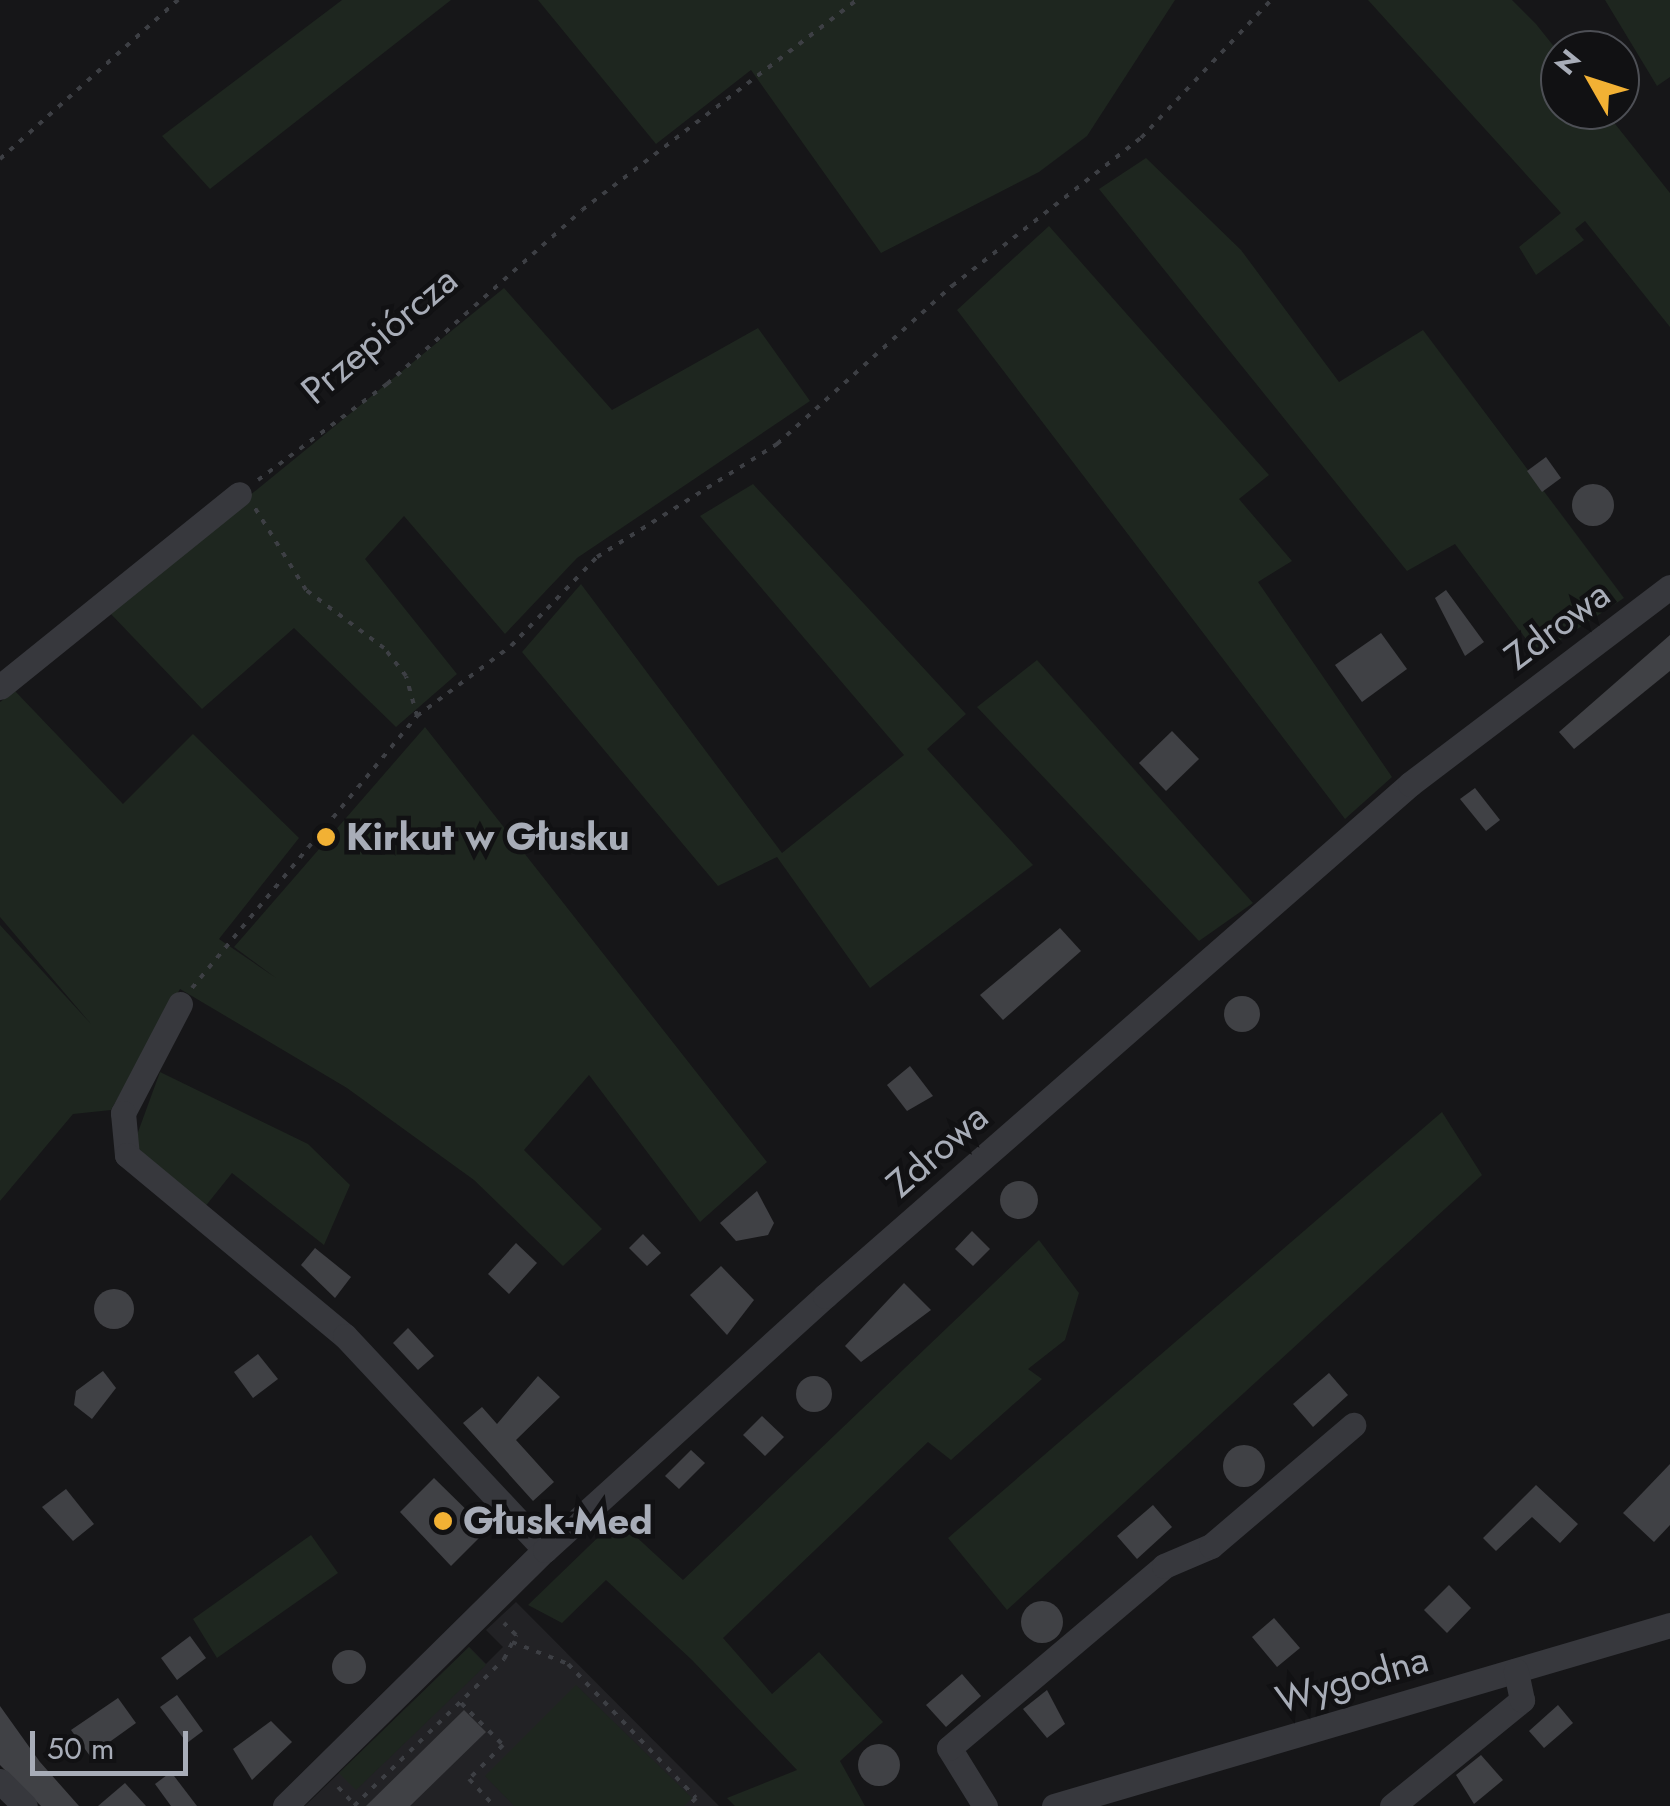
<!DOCTYPE html>
<html>
<head>
<meta charset="utf-8">
<style>
	body { margin:0 }
	#map { position:relative; width:1670px; height:1806px; overflow:hidden; background:#161618; font-family:Jost,sans-serif }
	div>[style] { position:absolute }
	[style*='--x'] { left:calc(var(--x)*1px); top:calc(var(--y)*1px); width:calc(var(--w)*1px); rotate:calc(var(--a)*1deg) }
	.built>* { inset:0; background:#222225 }
	.green>* { inset:0; background:#1e261f }
	.building>* { inset:0; background:#404145 }
	.round { border-radius:50% }
	.path>* { height:4px; margin-top:-2px; transform-origin:0; background:repeating-linear-gradient(90deg,#3d3f44 0 5px,transparent 0 13px) }
	.minor>* { height:25px; margin:-12.5px; padding:0 12.5px; transform-origin:12.5px; border-radius:12.5px; background:#37383d }
	.dots>* { width:28px; height:28px; translate:-50% -50%; box-sizing:border-box; border:5px solid #111113; border-radius:50% }
	span { translate:-50% -50%; white-space:nowrap; text-align:center; line-height:1.15; -webkit-text-stroke:9px #111113; paint-order:stroke }
	.street-label { font-size:38px; color:#a8adb8 }
	.poi-label { font-size:38px; color:#a8adb8; font-weight:700 }
	.left { translate:0 -50%; text-align:left }
	.north { position:absolute; left:1540px; top:30px; width:100px; height:100px; box-sizing:border-box; background:#111113; border:2px solid #4d4f55; border-radius:50%; rotate:309deg; font-size:28px; font-weight:700; line-height:40px; text-align:center; color:#a8adb8 }
	.north::after { content:''; display:block; margin:auto; width:35px; height:45px; background:#f2b134; clip-path:polygon(50% 0,100% 100%,50% 72%,0 100%) }
	.scale { position:absolute; left:30px; top:1731px; width:158px; height:45px; box-sizing:border-box; border:5px solid #a8adb8; border-top:0; padding-left:12px; font-size:30px; line-height:35px; white-space:nowrap; color:#a8adb8; -webkit-text-stroke:8px #111113; paint-order:stroke }
</style>
</head>
<body>
<div id="map">
	<div class="built">
		<i style="clip-path:polygon(516px 1602px,719px 1806px,305px 1806px,469px 1647px,486px 1664px,503px 1647px,486px 1630px)"></i>
	</div>
	<div class="green">
		<i style="clip-path:polygon(342px 0,451px 0,210px 189px,162px 136px)"></i>
		<i style="clip-path:polygon(538px 0,1175px 0,1087px 136px,1039px 172px,881px 253px,751px 70px,656px 144px)"></i>
		<i style="clip-path:polygon(1368px 0,1512px 0,1536px 24px,1560px 54px,1560px 110px,1604px 110px,1670px 193px,1670px 327px,1585px 221px,1575px 229px,1584px 240px,1536px 275px,1519px 247px,1561px 213px)"></i>
		<i style="clip-path:polygon(1605px 0,1670px 0,1670px 77px,1657px 86px)"></i>
		<i style="clip-path:polygon(1146px 158px,1241px 250px,1339px 382px,1423px 330px,1624px 598px,1538px 655px,1455px 544px,1407px 571px,1099px 189px)"></i>
		<i style="clip-path:polygon(1049px 226px,1269px 475px,1239px 499px,1292px 561px,1258px 582px,1392px 777px,1345px 819px,957px 310px)"></i>
		<i style="clip-path:polygon(504px 288px,612px 410px,758px 328px,810px 401px,577px 558px,505px 634px,404px 516px,365px 559px,457px 674px,396px 727px,294px 628px,202px 709px,108px 611px)"></i>
		<i style="clip-path:polygon(753px 484px,966px 714px,927px 749px,1033px 865px,870px 988px,777px 857px,718px 886px,522px 652px,581px 584px,782px 853px,904px 755px,700px 516px)"></i>
		<i style="clip-path:polygon(1037px 660px,1253px 903px,1199px 941px,977px 707px)"></i>
		<i style="clip-path:polygon(15px 691px,123px 804px,193px 734px,299px 838px,219px 939px,276px 978px,234px 947px,425px 727px,767px 1162px,700px 1222px,589px 1075px,524px 1150px,602px 1229px,563px 1266px,474px 1180px,347px 1088px,180px 989px,111px 1110px,73px 1114px,0 1201px,0 925px,91px 1024px,0 917px,0 702px)"></i>
		<i style="clip-path:polygon(160px 1072px,308px 1144px,350px 1185px,324px 1245px,232px 1173px,204px 1208px,159px 1171px,134px 1143px)"></i>
		<i style="clip-path:polygon(1442px 1112px,1482px 1175px,1007px 1610px,948px 1538px)"></i>
		<i style="clip-path:polygon(1039px 1240px,1079px 1293px,1065px 1340px,1028px 1369px,1042px 1379px,951px 1460px,928px 1442px,723px 1638px,772px 1694px,819px 1652px,883px 1722px,840px 1761px,865px 1806px,735px 1806px,727px 1798px,797px 1770px,692px 1660px,606px 1580px,562px 1623px,528px 1605px,617px 1519px,683px 1580px)"></i>
		<i style="clip-path:polygon(311px 1535px,338px 1573px,217px 1658px,193px 1619px)"></i>
		<i style="clip-path:polygon(469px 1647px,486px 1665px,356px 1790px,339px 1773px)"></i>
		<i style="clip-path:polygon(576px 1685px,692px 1798px,684px 1806px,514px 1806px,485px 1776px)"></i>
	</div>
	<div class="building">
		<i style="clip-path:polygon(1546px 457px,1561px 478px,1542px 492px,1527px 471px)"></i>
		<i class="round" style="left:1572px;top:484px;width:42px;height:42px"></i>
		<i style="clip-path:polygon(1446px 590px,1484px 642px,1465px 656px,1435px 598px)"></i>
		<i style="clip-path:polygon(1381px 633px,1407px 669px,1362px 702px,1335px 665px)"></i>
		<i style="clip-path:polygon(1670px 635px,1670px 671px,1574px 749px,1559px 732px)"></i>
		<i style="clip-path:polygon(1172px 731px,1199px 759px,1166px 791px,1139px 763px)"></i>
		<i style="clip-path:polygon(1475px 788px,1500px 820px,1486px 831px,1460px 799px)"></i>
		<i style="clip-path:polygon(1060px 928px,1081px 951px,1003px 1020px,980px 995px)"></i>
		<i class="round" style="left:1224px;top:996px;width:36px;height:36px"></i>
		<i style="clip-path:polygon(910px 1066px,933px 1096px,907px 1111px,887px 1085px)"></i>
		<i class="round" style="left:1000px;top:1181px;width:38px;height:38px"></i>
		<i style="clip-path:polygon(757px 1191px,774px 1223px,768px 1235px,736px 1241px,720px 1223px)"></i>
		<i style="clip-path:polygon(972px 1231px,990px 1249px,973px 1266px,955px 1249px)"></i>
		<i style="clip-path:polygon(643px 1234px,661px 1253px,647px 1266px,629px 1248px)"></i>
		<i style="clip-path:polygon(516px 1243px,537px 1263px,509px 1294px,488px 1274px)"></i>
		<i style="clip-path:polygon(315px 1248px,351px 1277px,335px 1298px,301px 1265px)"></i>
		<i style="clip-path:polygon(721px 1266px,754px 1300px,727px 1335px,690px 1295px)"></i>
		<i style="clip-path:polygon(904px 1283px,931px 1310px,861px 1362px,845px 1346px)"></i>
		<i class="round" style="left:94px;top:1289px;width:40px;height:40px"></i>
		<i style="clip-path:polygon(408px 1328px,434px 1356px,418px 1370px,393px 1343px)"></i>
		<i style="clip-path:polygon(258px 1354px,278px 1379px,253px 1398px,234px 1372px)"></i>
		<i style="clip-path:polygon(103px 1371px,116px 1388px,92px 1419px,74px 1405px,76px 1391px)"></i>
		<i style="clip-path:polygon(1329px 1373px,1348px 1395px,1313px 1427px,1293px 1404px)"></i>
		<i class="round" style="left:796px;top:1376px;width:36px;height:36px"></i>
		<i style="clip-path:polygon(538px 1376px,560px 1397px,516px 1440px,554px 1482px,533px 1501px,463px 1423px,482px 1407px,497px 1424px)"></i>
		<i style="clip-path:polygon(762px 1416px,784px 1437px,765px 1456px,743px 1435px)"></i>
		<i class="round" style="left:1223px;top:1445px;width:42px;height:42px"></i>
		<i style="clip-path:polygon(691px 1450px,705px 1463px,679px 1489px,665px 1476px)"></i>
		<i style="clip-path:polygon(1670px 1464px,1670px 1525px,1654px 1542px,1623px 1513px)"></i>
		<i style="clip-path:polygon(434px 1478px,487px 1530px,451px 1566px,400px 1512px)"></i>
		<i style="clip-path:polygon(1536px 1485px,1578px 1524px,1560px 1543px,1532px 1517px,1496px 1551px,1483px 1538px)"></i>
		<i style="clip-path:polygon(66px 1489px,94px 1524px,73px 1541px,42px 1507px)"></i>
		<i style="clip-path:polygon(1153px 1505px,1172px 1527px,1137px 1559px,1117px 1536px)"></i>
		<i style="clip-path:polygon(1449px 1585px,1471px 1608px,1447px 1633px,1424px 1610px)"></i>
		<i class="round" style="left:1021px;top:1601px;width:42px;height:42px"></i>
		<i style="clip-path:polygon(1274px 1618px,1300px 1648px,1277px 1667px,1252px 1637px)"></i>
		<i style="clip-path:polygon(190px 1636px,206px 1658px,177px 1680px,161px 1658px)"></i>
		<i class="round" style="left:332px;top:1650px;width:34px;height:34px"></i>
		<i style="clip-path:polygon(962px 1674px,981px 1696px,946px 1727px,926px 1705px)"></i>
		<i style="clip-path:polygon(1047px 1690px,1065px 1724px,1047px 1738px,1023px 1709px)"></i>
		<i style="clip-path:polygon(177px 1695px,203px 1731px,187px 1743px,160px 1707px)"></i>
		<i style="clip-path:polygon(118px 1698px,136px 1723px,90px 1756px,71px 1730px)"></i>
		<i style="clip-path:polygon(1558px 1705px,1573px 1723px,1544px 1748px,1529px 1731px)"></i>
		<i style="clip-path:polygon(0 1706px,40px 1762px,79px 1806px,41px 1806px,0 1765px)"></i>
		<i style="clip-path:polygon(464px 1710px,486px 1732px,410px 1806px,366px 1806px)"></i>
		<i style="clip-path:polygon(271px 1721px,292px 1742px,252px 1780px,233px 1749px)"></i>
		<i class="round" style="left:858px;top:1744px;width:42px;height:42px"></i>
		<i style="clip-path:polygon(1481px 1755px,1503px 1780px,1474px 1804px,1456px 1775px)"></i>
		<i style="clip-path:polygon(171px 1772px,197px 1806px,171px 1806px,155px 1784px)"></i>
		<i style="clip-path:polygon(125px 1783px,146px 1806px,98px 1806px)"></i>
	</div>
	<div class="path">
		<i style="--x:0;--y:159;--w:239;--a:-41.8"></i>
		<i style="--x:258;--y:480;--w:161;--a:-36.7"></i>
		<i style="--x:387;--y:384;--w:261;--a:-41.7"></i>
		<i style="--x:582;--y:210;--w:346;--a:-37.4"></i>
		<i style="--x:417;--y:716;--w:117;--a:-36.7"></i>
		<i style="--x:511;--y:646;--w:124;--a:-46"></i>
		<i style="--x:597;--y:557;--w:213;--a:-32.1"></i>
		<i style="--x:777;--y:444;--w:236;--a:-42.1"></i>
		<i style="--x:952;--y:286;--w:240;--a:-38.1"></i>
		<i style="--x:1141;--y:138;--w:190;--a:-46.7"></i>
		<i style="--x:192;--y:988;--w:353;--a:-50.4"></i>
		<i style="--x:417;--y:716;--w:41;--a:-105.4"></i>
		<i style="--x:406;--y:676;--w:36;--a:-128"></i>
		<i style="--x:384;--y:648;--w:97;--a:-143.4"></i>
		<i style="--x:306;--y:590;--w:97;--a:-121.9"></i>
		<i style="--x:512;--y:1642;--w:60;--a:21.4"></i>
		<i style="--x:568;--y:1664;--w:185;--a:46.3"></i>
		<i style="--x:696;--y:1798;--w:11;--a:135"></i>
		<i style="--x:461;--y:1703;--w:59;--a:45"></i>
		<i style="--x:503;--y:1745;--w:48;--a:135"></i>
		<i style="--x:469;--y:1779;--w:37;--a:47"></i>
		<i style="--x:338;--y:1787;--w:25;--a:47"></i>
		<i style="--x:354;--y:1806;--w:210;--a:-44.4"></i>
		<i style="--x:504;--y:1659;--w:27;--a:-63"></i>
		<i style="--x:516;--y:1635;--w:17;--a:-135"></i>
	</div>
	<div class="minor">
		<i style="--x:0;--y:687;--w:307;--a:-38.9"></i>
		<i style="--x:180;--y:1004;--w:123;--a:117.6"></i>
		<i style="--x:123;--y:1113;--w:42;--a:84.6"></i>
		<i style="--x:127;--y:1155;--w:283;--a:39.7"></i>
		<i style="--x:345;--y:1336;--w:293;--a:46.9"></i>
		<i style="--x:0;--y:1781;--w:35;--a:45"></i>
		<i style="--x:285;--y:1806;--w:365;--a:-44.6"></i>
		<i style="--x:545;--y:1550;--w:378;--a:-42.2"></i>
		<i style="--x:825;--y:1296;--w:777;--a:-41.19"></i>
		<i style="--x:1410;--y:784;--w:326;--a:-37.2"></i>
		<i style="--x:985;--y:1806;--w:68;--a:-121.8"></i>
		<i style="--x:949;--y:1748;--w:282;--a:-40.2"></i>
		<i style="--x:1164;--y:1566;--w:51;--a:-23.1"></i>
		<i style="--x:1211;--y:1546;--w:187;--a:-40.4"></i>
		<i style="--x:1054;--y:1806;--w:642;--a:-16.37"></i>
		<i style="--x:1392;--y:1806;--w:168;--a:-39.2"></i>
		<i style="--x:1522;--y:1700;--w:30;--a:-102"></i>
	</div>
	<div class="dots">
		<i style="left:326px;top:837px;background:#f2b134"></i>
		<i style="left:443px;top:1521px;background:#f2b134"></i>
	</div>
	<div class="street-label">
		<span style="left:379px;top:335px;rotate:-40deg">Przepiórcza</span>
		<span style="left:1557px;top:625px;rotate:-37deg">Zdrowa</span>
		<span style="left:937px;top:1150px;rotate:-41deg">Zdrowa</span>
		<span style="left:1352px;top:1679px;rotate:-16deg">Wygodna</span>
	</div>
	<div class="poi-label">
		<span class="left" style="left:346px;top:837px">Kirkut w Głusku</span>
		<span class="left" style="left:463px;top:1521px">Głusk-Med</span>
	</div>
	<div class="north">N</div>
	<div class="scale">50 m</div>
</div>
</body>
</html>
